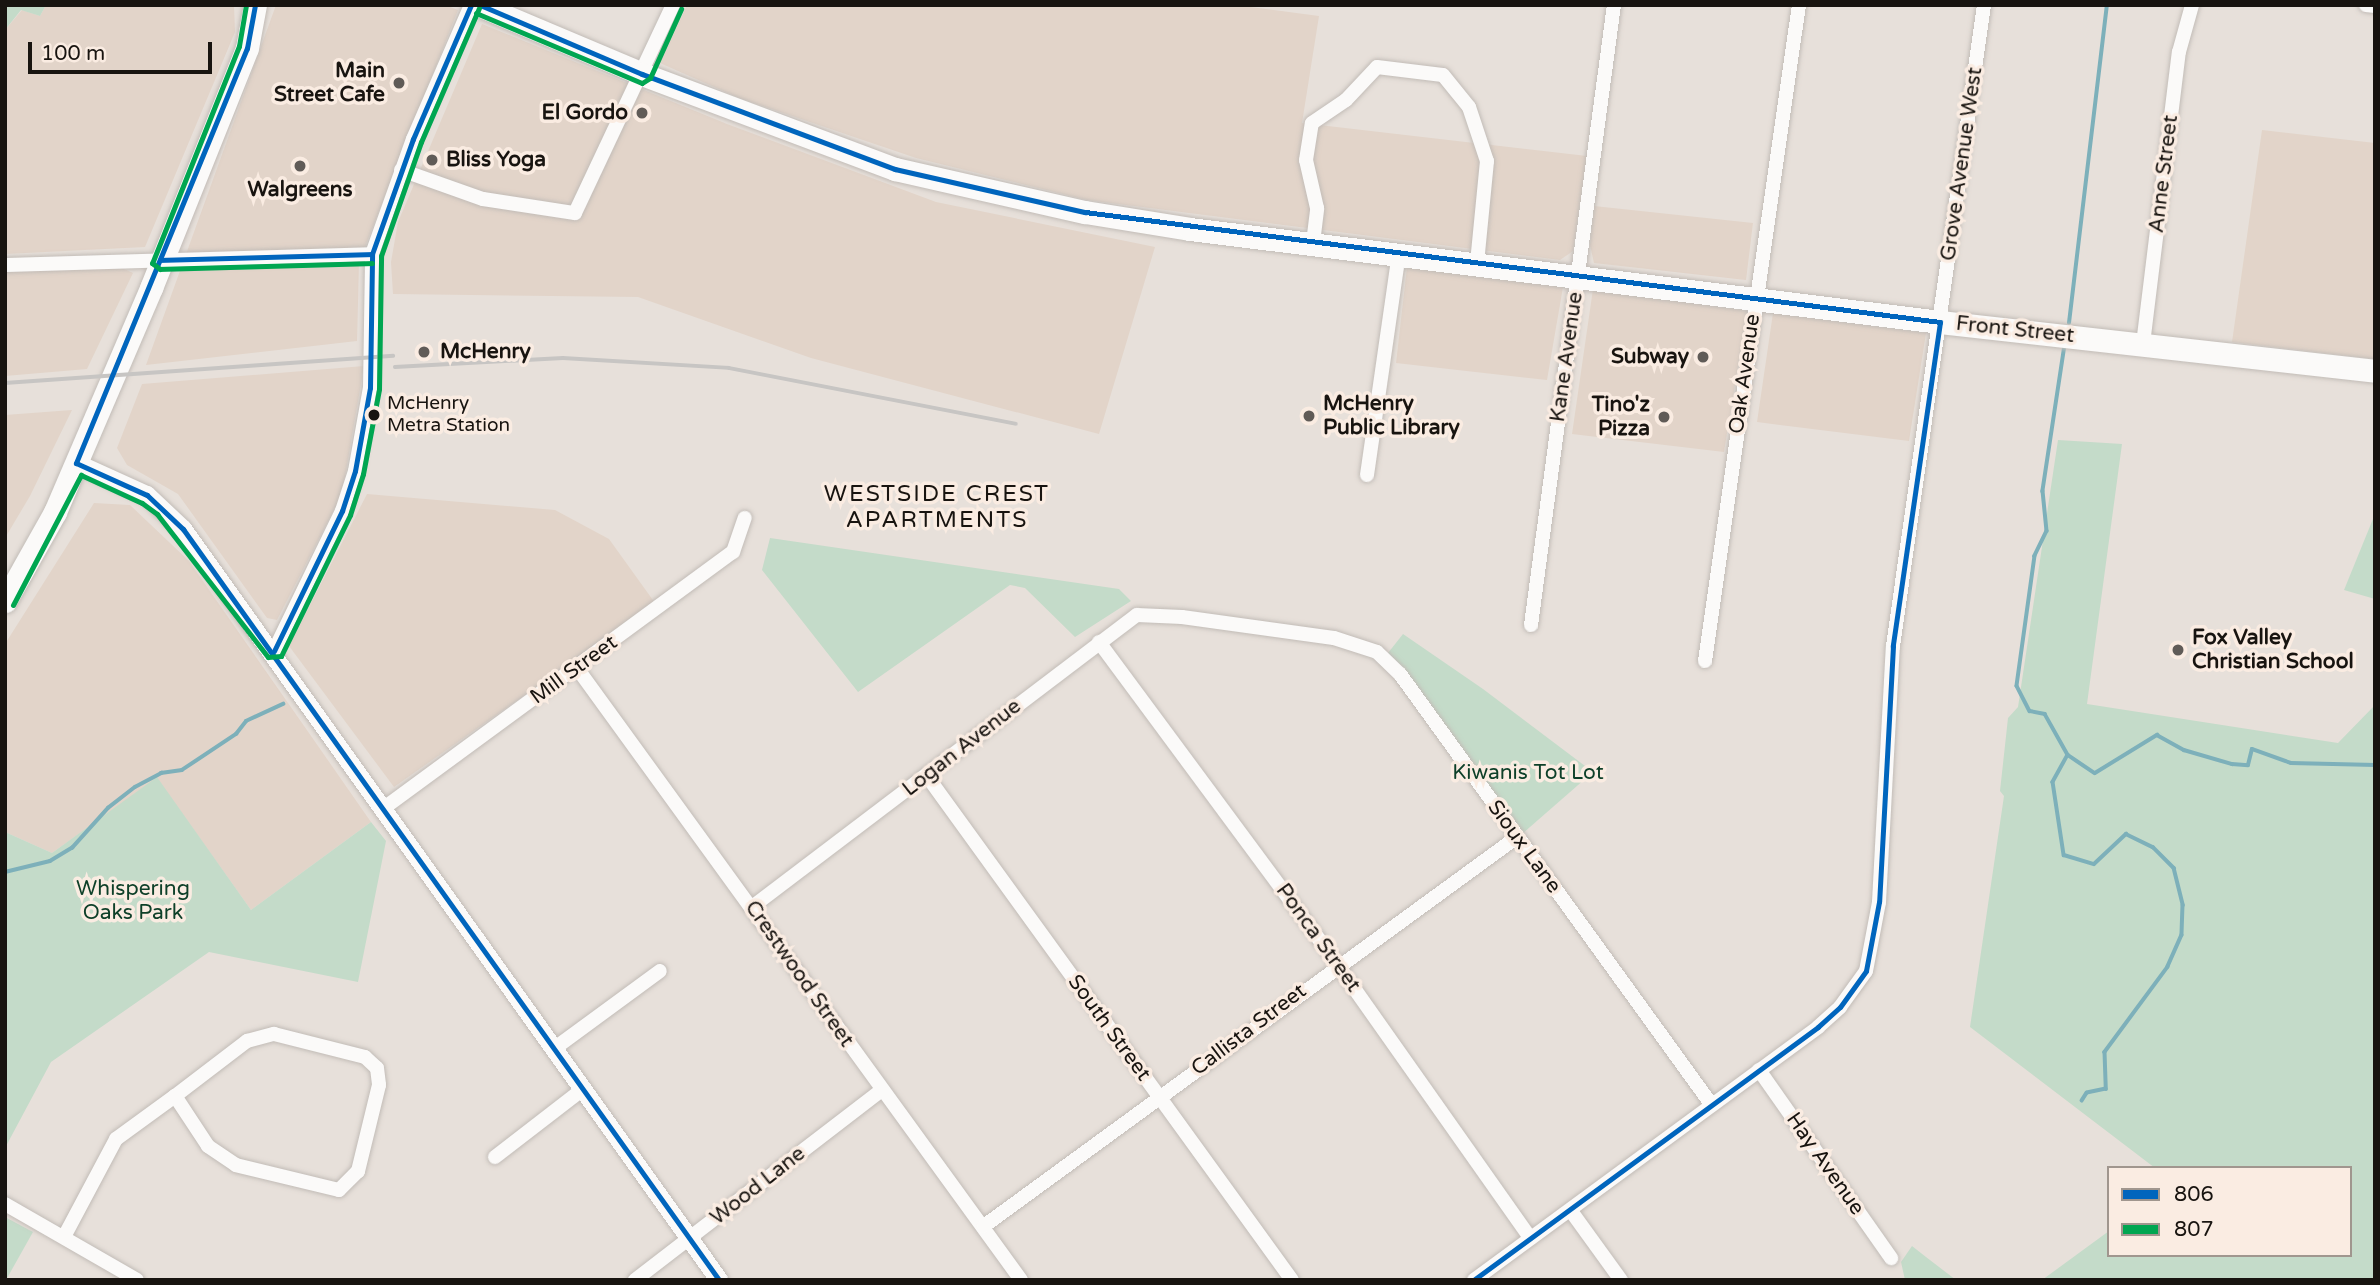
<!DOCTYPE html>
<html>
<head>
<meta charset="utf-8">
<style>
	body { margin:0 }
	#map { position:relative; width:2380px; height:1285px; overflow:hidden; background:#e7e0da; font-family:"Varela Round",sans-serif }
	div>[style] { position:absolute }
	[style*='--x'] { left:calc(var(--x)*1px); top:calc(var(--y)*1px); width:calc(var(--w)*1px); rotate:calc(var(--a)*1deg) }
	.built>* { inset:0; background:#e2d4c9 }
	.green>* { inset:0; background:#c4dbc9 }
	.stream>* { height:3.5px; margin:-1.75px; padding:0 1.75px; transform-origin:1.75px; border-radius:1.75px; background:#7db0ba }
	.roads { filter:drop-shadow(0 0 2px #c2bcb7) drop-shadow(0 0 2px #c2bcb7) }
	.minor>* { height:14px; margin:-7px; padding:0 7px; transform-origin:7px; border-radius:7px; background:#fbfaf9 }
	.tertiary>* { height:18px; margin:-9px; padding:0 9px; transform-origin:9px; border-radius:9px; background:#fbfaf9 }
	.primary>* { height:23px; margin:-11.5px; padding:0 11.5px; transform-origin:11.5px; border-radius:11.5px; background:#fbfaf9 }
	.rail>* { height:3.5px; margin:-1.75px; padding:0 1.75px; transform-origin:1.75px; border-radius:1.75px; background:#c7c5c3 }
	.bus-1>* { height:5px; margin:-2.5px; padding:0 2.5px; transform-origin:2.5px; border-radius:2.5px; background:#0065bd }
	.bus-2>* { height:5px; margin:-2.5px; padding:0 2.5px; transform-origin:2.5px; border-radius:2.5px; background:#00a651 }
	.dots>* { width:19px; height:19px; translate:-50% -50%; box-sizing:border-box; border:4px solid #faece2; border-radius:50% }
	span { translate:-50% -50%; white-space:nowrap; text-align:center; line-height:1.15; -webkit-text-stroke:7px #faece2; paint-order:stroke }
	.bus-label { font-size:19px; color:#181410 }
	.left { translate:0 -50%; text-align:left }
	.poi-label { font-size:21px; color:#181410; font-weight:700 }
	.right { translate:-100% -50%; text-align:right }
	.street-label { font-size:21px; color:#181410 }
	.park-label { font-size:21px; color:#0e4029 }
	.neighbourhood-label { font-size:23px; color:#181410; letter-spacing:2px }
	.frame { position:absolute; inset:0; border:7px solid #181410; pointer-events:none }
	.legend { position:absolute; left:2107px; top:1166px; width:245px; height:91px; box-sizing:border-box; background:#faece2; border:2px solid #a0968e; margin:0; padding:9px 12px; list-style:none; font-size:21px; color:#181410 }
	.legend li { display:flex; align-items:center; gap:14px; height:35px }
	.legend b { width:35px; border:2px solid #a0968e }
	.scale { position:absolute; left:28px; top:42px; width:184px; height:32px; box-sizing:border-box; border:4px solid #181410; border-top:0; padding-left:9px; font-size:21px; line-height:24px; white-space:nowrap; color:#181410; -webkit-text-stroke:5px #faece2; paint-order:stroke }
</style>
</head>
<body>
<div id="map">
	<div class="built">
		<i style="clip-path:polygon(46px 5px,234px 5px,235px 32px,145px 247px,5px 254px,5px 30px,22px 10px,40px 16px)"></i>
		<i style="clip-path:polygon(276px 5px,445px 5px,458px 10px,359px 262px,357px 341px,146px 365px)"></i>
		<i style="clip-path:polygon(687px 5px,1235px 5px,1319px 16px,1302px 123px,1587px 156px,1573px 251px,1560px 260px,1087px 200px,916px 158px,739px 98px,660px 63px)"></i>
		<i style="clip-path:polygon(482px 24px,727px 124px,936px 202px,1155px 247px,1099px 434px,811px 358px,638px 297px,393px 294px,391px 262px,398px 222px)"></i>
		<i style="clip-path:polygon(2262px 130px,2375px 143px,2375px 359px,2232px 342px)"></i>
		<i style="clip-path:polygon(1594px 206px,1753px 223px,1746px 280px,1594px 263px,1590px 245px)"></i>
		<i style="clip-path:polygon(120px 267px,133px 273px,87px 369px,5px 376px,5px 272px)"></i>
		<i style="clip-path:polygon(1407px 267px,1563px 287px,1547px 380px,1396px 363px)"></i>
		<i style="clip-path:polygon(1593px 289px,1747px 311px,1724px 452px,1572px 434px)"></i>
		<i style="clip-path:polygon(1773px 313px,1926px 333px,1909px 441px,1757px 422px)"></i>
		<i style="clip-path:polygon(364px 366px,342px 494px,277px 620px,267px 618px,178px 494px,127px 465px,117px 448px,142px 384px)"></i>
		<i style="clip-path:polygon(72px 410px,30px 496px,5px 538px,5px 415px)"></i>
		<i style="clip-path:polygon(367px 494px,555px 510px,609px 539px,655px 603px,394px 787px,289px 646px)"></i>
		<i style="clip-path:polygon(94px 503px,130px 505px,189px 561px,371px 822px,251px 910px,157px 778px,52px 853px,5px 832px,5px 644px)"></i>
	</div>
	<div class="green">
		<i style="clip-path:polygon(5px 5px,46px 5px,40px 16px,21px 10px,5px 30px)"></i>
		<i style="clip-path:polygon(2058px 440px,2122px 444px,2087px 704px,2338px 743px,2375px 705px,2375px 1280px,2042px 1280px,2109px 1231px,2109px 1255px,2350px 1255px,2350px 1168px,2155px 1168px,1970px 1027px,2004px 796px,2000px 791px,2008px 718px,2018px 707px)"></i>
		<i style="clip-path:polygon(2375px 514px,2375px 599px,2344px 590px)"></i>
		<i style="clip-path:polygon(770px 538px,1119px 589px,1131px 601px,1075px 637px,1025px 588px,1010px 585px,858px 692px,762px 570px)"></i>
		<i style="clip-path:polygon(1403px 634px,1483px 689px,1593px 772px,1522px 834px,1388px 653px)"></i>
		<i style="clip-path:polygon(157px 777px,251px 910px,371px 822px,386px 841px,358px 982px,209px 952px,51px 1062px,5px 1148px,5px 832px,52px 853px)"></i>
		<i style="clip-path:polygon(5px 1217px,33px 1232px,6px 1280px,5px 1280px)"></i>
		<i style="clip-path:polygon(1912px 1246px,1926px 1257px,1956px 1280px,1905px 1280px,1901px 1262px)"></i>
	</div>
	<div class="stream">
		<i style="--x:2069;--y:323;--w:320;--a:-83.2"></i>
		<i style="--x:2065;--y:345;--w:148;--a:98.6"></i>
		<i style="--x:2043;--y:491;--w:40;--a:84.3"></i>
		<i style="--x:2047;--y:531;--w:28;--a:116"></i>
		<i style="--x:2035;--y:556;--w:131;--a:97.9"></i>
		<i style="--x:2017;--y:686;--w:28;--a:63"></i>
		<i style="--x:2030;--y:711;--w:15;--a:11"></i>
		<i style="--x:2045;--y:714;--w:47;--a:60.7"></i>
		<i style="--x:2068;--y:755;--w:31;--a:119"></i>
		<i style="--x:2053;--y:782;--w:74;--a:81.4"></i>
		<i style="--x:2064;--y:855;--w:31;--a:17"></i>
		<i style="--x:2094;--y:864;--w:44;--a:-43.2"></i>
		<i style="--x:2126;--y:834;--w:30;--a:26"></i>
		<i style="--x:2153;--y:847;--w:30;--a:45"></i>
		<i style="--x:2174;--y:868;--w:38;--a:76"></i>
		<i style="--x:2183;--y:905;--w:30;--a:92"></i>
		<i style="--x:2182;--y:935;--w:35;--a:114"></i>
		<i style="--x:2168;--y:967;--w:106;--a:126.5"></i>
		<i style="--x:2105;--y:1052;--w:37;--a:88"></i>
		<i style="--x:2106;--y:1089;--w:19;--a:168"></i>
		<i style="--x:2087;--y:1093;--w:9;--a:122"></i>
		<i style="--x:2068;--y:755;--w:32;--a:34"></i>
		<i style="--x:2095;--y:773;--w:73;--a:-31.5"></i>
		<i style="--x:2157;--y:735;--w:31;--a:29"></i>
		<i style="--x:2184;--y:750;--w:50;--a:16.3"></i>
		<i style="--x:2232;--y:764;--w:16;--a:4"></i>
		<i style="--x:2248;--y:765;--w:16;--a:-76"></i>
		<i style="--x:2252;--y:749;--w:41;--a:19.7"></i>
		<i style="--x:2291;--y:763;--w:84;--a:1.4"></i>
		<i style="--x:5;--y:872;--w:46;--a:-13.7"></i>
		<i style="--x:50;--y:861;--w:26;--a:-31"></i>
		<i style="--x:72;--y:848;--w:54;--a:-48"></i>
		<i style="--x:108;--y:808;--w:34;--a:-38"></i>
		<i style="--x:135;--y:787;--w:30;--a:-28"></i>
		<i style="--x:161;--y:773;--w:21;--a:-8"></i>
		<i style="--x:182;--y:770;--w:65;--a:-33.7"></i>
		<i style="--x:236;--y:734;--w:16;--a:-52"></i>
		<i style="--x:246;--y:721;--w:41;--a:-24.7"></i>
	</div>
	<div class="roads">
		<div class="minor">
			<i style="--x:2366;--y:5;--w:9;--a:6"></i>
			<i style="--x:401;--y:170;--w:87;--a:19.5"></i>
			<i style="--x:483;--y:199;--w:93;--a:8.7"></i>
			<i style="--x:575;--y:213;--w:230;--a:-64.8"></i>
			<i style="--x:1313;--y:243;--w:35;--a:-83"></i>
			<i style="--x:1317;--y:208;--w:49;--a:-102.9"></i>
			<i style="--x:1306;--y:160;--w:37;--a:-81"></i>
			<i style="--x:1312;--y:123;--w:41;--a:-34.1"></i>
			<i style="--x:1346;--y:100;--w:45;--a:-46.8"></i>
			<i style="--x:1377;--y:67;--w:66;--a:6.9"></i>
			<i style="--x:1443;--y:75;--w:41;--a:50.9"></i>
			<i style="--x:1469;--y:107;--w:57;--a:71.6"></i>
			<i style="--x:1487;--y:161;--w:102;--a:95.6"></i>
			<i style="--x:5;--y:265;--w:367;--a:-1.7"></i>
			<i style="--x:2143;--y:344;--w:294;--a:-83"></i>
			<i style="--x:2179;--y:52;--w:49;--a:-74.5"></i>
			<i style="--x:1367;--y:475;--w:223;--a:-81.8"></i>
			<i style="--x:1531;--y:625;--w:626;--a:-82.38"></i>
			<i style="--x:1099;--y:642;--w:400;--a:53.5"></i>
			<i style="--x:1337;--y:964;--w:335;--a:54.8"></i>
			<i style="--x:274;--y:651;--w:156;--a:-64.1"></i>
			<i style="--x:342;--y:511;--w:42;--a:-72"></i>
			<i style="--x:355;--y:471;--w:84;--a:-79.8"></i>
			<i style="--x:370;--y:388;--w:134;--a:-89.1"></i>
			<i style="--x:372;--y:254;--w:122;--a:-70.4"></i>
			<i style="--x:413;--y:139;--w:146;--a:-66.6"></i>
			<i style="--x:1705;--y:661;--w:663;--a:-81.85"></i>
			<i style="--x:577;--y:668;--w:756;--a:54.04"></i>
			<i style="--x:927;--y:776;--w:622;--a:54.09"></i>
			<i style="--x:384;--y:808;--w:433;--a:-36.3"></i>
			<i style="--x:733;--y:552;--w:36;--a:-71"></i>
			<i style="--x:752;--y:907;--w:483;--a:-37.2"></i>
			<i style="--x:1137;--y:615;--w:45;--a:2.5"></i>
			<i style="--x:1182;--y:617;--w:153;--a:7.9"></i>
			<i style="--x:1334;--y:638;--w:45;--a:18"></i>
			<i style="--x:1377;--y:652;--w:32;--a:44"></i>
			<i style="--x:1400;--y:674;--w:531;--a:54.12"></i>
			<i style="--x:274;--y:1034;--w:94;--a:14.2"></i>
			<i style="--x:365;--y:1057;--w:16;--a:43"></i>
			<i style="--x:377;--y:1068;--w:17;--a:83"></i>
			<i style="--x:379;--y:1085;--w:89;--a:103.7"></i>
			<i style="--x:358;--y:1171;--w:27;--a:135"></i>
			<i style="--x:339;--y:1190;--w:106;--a:-166.4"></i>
			<i style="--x:236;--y:1165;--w:34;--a:-146"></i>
			<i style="--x:208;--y:1146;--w:60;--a:-123.4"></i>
			<i style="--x:175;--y:1096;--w:91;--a:-37.4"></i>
			<i style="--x:247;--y:1041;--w:28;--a:-15"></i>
			<i style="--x:555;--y:1048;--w:130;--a:-36.3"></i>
			<i style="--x:1759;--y:1070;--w:230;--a:54.9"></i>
			<i style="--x:495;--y:1157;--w:111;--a:-37.7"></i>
			<i style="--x:5;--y:1204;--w:152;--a:29.9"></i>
			<i style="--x:1571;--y:1211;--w:85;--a:54.1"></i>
			<i style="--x:984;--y:1226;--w:660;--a:-36.12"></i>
			<i style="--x:65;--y:1235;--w:109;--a:-62"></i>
			<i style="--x:116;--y:1139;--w:73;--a:-36.1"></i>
			<i style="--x:635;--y:1280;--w:309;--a:-37.6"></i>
			<i style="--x:1474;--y:1280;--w:427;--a:-36.3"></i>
			<i style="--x:1818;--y:1027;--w:30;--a:-42"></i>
			<i style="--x:1840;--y:1007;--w:44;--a:-54.2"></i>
			<i style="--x:1866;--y:971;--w:70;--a:-79.3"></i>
			<i style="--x:1879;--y:902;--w:256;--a:-86.9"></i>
			<i style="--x:1893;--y:646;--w:647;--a:-81.92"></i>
		</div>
		<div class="tertiary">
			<i style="--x:76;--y:463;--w:78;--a:24.3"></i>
			<i style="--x:147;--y:495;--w:50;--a:43.4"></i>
			<i style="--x:183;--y:529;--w:923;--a:54.48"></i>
		</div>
		<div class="primary">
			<i style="--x:479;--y:5;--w:177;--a:22.9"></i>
			<i style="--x:642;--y:74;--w:270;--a:20.6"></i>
			<i style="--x:895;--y:169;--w:195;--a:12.8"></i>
			<i style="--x:1085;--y:212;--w:106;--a:9.2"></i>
			<i style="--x:1190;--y:229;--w:756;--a:7.07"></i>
			<i style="--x:1940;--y:322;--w:438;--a:6.4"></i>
			<i style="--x:5;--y:601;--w:102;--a:-60.7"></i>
			<i style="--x:55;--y:512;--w:244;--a:-66.8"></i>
			<i style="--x:151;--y:288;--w:258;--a:-68.2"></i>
			<i style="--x:247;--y:48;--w:44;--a:-79.5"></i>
		</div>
	</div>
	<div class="rail">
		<i style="--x:395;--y:367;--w:168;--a:-3.1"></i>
		<i style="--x:563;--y:358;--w:166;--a:3.4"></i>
		<i style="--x:729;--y:368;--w:292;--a:11"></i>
		<i style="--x:5;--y:383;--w:389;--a:-4"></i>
	</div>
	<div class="bus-1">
		<i style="--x:255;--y:5;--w:44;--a:100.5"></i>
		<i style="--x:247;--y:48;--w:449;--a:112.4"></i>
		<i style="--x:76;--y:463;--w:78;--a:24.3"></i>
		<i style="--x:147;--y:495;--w:50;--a:43.4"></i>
		<i style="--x:183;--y:529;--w:923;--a:54.48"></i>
		<i style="--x:480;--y:5;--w:176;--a:23.1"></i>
		<i style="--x:642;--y:74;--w:270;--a:20.6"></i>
		<i style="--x:895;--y:169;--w:195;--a:12.8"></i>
		<i style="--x:1085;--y:212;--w:862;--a:7.33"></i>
		<i style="--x:1940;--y:322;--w:327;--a:98.3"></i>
		<i style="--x:1893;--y:646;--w:256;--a:93.1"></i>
		<i style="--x:1879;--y:902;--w:70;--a:100.7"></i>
		<i style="--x:1866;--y:971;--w:44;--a:125.8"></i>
		<i style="--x:1840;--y:1007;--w:30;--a:138"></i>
		<i style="--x:1818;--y:1027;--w:427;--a:143.7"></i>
		<i style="--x:160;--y:260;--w:212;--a:-1.6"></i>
		<i style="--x:274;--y:651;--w:156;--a:-64.1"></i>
		<i style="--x:342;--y:511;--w:42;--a:-72"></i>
		<i style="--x:355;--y:471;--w:84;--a:-79.8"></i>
		<i style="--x:370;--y:388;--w:134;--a:-89.1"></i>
		<i style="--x:372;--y:254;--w:122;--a:-70.4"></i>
		<i style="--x:413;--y:139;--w:146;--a:-66.6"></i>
	</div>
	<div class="bus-2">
		<i style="--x:246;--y:5;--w:42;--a:99.7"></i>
		<i style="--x:239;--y:46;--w:234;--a:111.8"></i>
		<i style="--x:152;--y:263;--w:10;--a:37"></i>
		<i style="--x:160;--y:269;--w:212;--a:-1.6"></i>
		<i style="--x:476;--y:13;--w:180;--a:22.9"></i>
		<i style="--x:642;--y:83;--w:9;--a:-32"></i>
		<i style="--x:650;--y:78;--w:76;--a:-65.8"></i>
		<i style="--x:13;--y:605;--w:147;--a:-62.4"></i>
		<i style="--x:81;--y:475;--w:67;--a:24.7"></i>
		<i style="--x:142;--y:503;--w:19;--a:36"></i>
		<i style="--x:157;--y:514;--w:181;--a:52.2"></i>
		<i style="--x:268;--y:657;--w:13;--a:-4"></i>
		<i style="--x:281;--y:656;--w:157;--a:-63.9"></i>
		<i style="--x:350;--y:515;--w:43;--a:-72.4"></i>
		<i style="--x:363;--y:474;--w:86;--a:-79.3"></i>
		<i style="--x:379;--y:389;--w:133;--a:-89.1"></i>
		<i style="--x:381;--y:256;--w:121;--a:-70.7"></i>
		<i style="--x:421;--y:142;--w:146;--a:-66.6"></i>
	</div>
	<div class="dots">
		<i style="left:399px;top:83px;background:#605b57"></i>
		<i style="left:642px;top:113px;background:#605b57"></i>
		<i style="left:432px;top:160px;background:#605b57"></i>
		<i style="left:300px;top:166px;background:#605b57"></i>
		<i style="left:424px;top:352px;background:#605b57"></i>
		<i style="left:1703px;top:357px;background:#605b57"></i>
		<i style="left:374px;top:415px;background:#181410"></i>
		<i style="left:1309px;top:416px;background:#605b57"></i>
		<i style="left:1664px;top:417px;background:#605b57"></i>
		<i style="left:2178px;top:650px;background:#605b57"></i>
	</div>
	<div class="bus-label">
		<span class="left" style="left:387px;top:415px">McHenry<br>Metra Station</span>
	</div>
	<div class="poi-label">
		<span class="right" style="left:385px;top:83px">Main<br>Street Cafe</span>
		<span class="right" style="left:628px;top:113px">El Gordo</span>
		<span class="left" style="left:446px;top:160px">Bliss Yoga</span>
		<span style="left:300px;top:190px">Walgreens</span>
		<span class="left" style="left:440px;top:352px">McHenry</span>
		<span class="right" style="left:1689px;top:357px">Subway</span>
		<span class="left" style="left:1323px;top:416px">McHenry<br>Public Library</span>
		<span class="right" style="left:1650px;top:417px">Tino'z<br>Pizza</span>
		<span class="left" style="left:2192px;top:650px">Fox Valley<br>Christian School</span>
	</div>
	<div class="street-label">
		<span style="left:1962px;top:164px;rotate:-82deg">Grove Avenue West</span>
		<span style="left:2164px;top:174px;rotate:-83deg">Anne Street</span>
		<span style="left:2015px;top:330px;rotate:6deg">Front Street</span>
		<span style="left:1567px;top:357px;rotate:-82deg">Kane Avenue</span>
		<span style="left:1745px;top:374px;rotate:-82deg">Oak Avenue</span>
		<span style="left:574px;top:670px;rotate:-36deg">Mill Street</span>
		<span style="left:962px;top:748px;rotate:-38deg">Logan Avenue</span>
		<span style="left:1524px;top:847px;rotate:54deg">Sioux Lane</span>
		<span style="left:1318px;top:938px;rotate:54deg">Ponca Street</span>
		<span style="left:799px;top:974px;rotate:55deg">Crestwood Street</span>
		<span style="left:1109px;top:1028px;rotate:54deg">South Street</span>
		<span style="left:1249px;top:1030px;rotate:-37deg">Callista Street</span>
		<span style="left:1825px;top:1164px;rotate:55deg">Hay Avenue</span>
		<span style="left:758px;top:1186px;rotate:-38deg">Wood Lane</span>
	</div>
	<div class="park-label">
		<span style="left:1528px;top:773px">Kiwanis Tot Lot</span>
		<span style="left:133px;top:901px">Whispering<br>Oaks Park</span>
	</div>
	<div class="neighbourhood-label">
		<span style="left:937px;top:507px">WESTSIDE CREST<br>APARTMENTS</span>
	</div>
	<div class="frame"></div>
	<ul class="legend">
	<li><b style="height:9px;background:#0065bd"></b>806</li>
	<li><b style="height:9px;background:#00a651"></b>807</li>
	</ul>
	<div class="scale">100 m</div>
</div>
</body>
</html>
